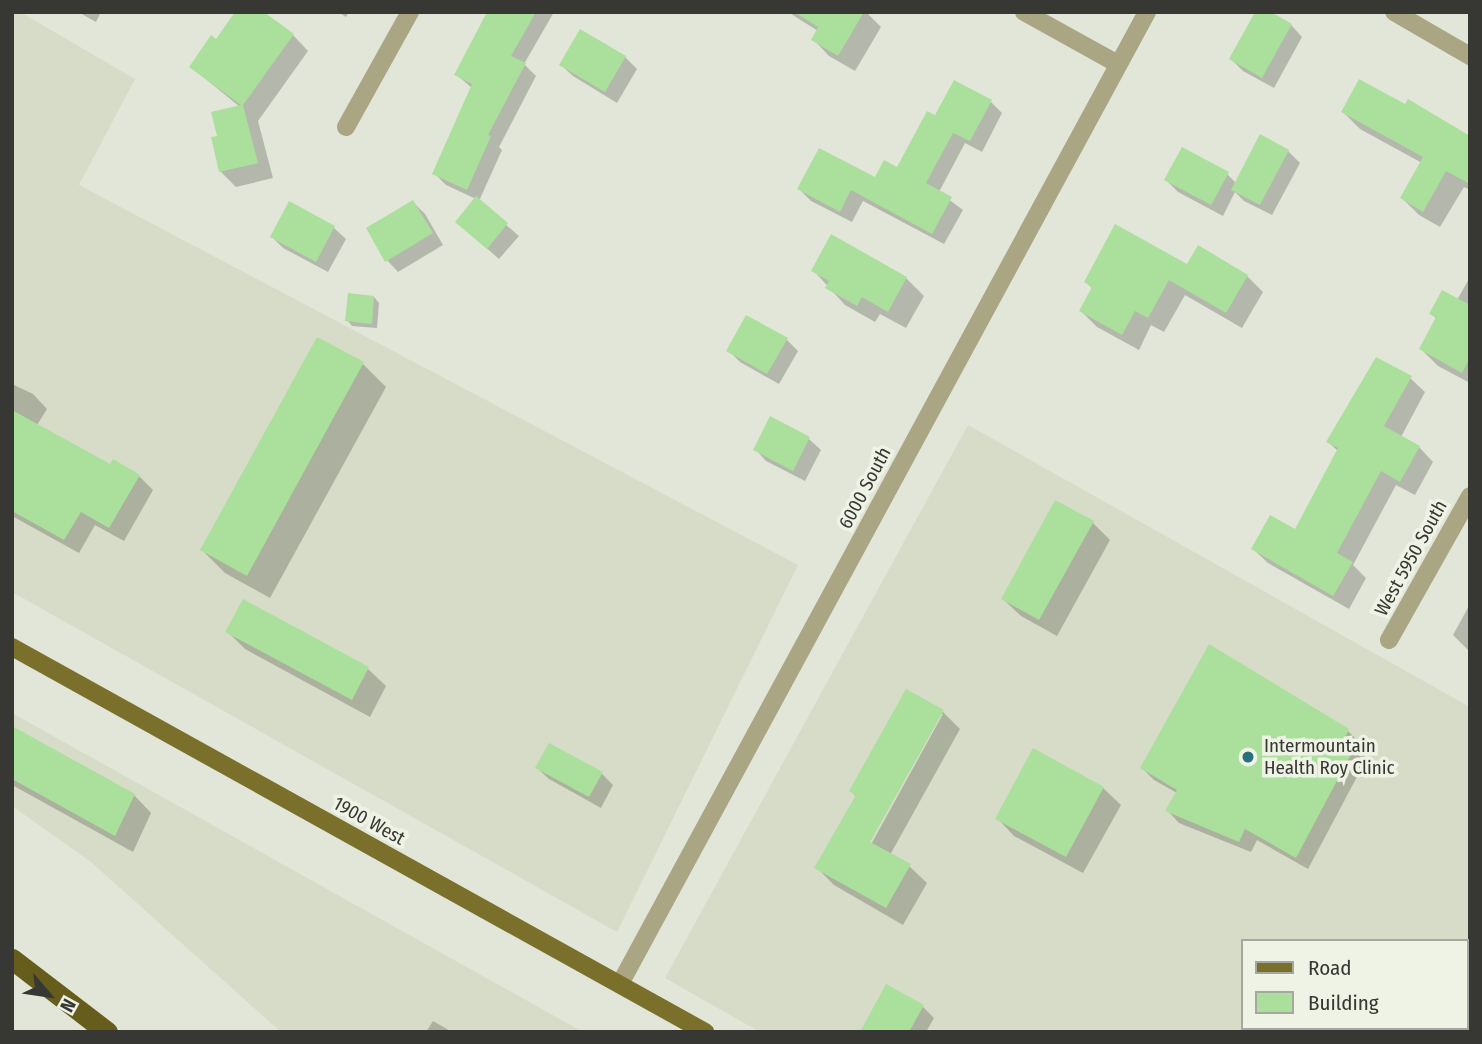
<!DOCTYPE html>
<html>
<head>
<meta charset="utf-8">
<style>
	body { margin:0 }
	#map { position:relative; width:1482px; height:1044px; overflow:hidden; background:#e2e6d8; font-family:"Fira Sans Condensed",sans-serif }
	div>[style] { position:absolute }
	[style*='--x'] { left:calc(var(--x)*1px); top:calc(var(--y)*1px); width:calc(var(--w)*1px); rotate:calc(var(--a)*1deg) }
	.built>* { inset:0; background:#d6dcc7 }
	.shadow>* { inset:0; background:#0003 }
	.building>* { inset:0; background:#aadf9c }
	.minor>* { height:18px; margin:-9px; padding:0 9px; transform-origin:9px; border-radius:9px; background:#aaa583 }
	.major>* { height:18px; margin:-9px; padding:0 9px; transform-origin:9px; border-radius:9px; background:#7a702c }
	.highway>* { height:21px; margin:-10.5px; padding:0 10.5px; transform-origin:10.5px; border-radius:10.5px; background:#665d1c }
	.dots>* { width:19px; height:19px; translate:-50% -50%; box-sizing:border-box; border:4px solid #eff3e5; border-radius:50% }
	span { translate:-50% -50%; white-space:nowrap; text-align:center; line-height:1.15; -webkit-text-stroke:7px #eff3e5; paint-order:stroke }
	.street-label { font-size:19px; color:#373833 }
	.poi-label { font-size:19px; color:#373833 }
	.left { translate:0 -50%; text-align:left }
	.frame { position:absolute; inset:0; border:14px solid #373833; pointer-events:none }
	.legend { position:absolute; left:1241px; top:939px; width:228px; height:91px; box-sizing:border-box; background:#eff3e5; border:2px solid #a5a89e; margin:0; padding:9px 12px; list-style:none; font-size:21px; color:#373833 }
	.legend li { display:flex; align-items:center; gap:14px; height:35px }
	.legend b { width:35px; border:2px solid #a5a89e }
	.north { position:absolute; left:14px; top:960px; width:70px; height:70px; -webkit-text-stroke:5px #eff3e5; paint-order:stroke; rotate:119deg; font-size:19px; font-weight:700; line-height:28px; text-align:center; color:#373833 }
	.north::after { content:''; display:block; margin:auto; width:24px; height:32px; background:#373833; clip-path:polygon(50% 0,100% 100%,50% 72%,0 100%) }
</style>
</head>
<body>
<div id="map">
	<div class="built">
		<i style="clip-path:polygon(12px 12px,20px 12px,135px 79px,79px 185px,798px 565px,617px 932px,12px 592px)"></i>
		<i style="clip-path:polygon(evenodd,968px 425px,1470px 707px,1470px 1032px,760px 1032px,665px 978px,968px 425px,1242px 941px,1466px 941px,1466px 1028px,1242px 1028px,1242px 941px)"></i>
		<i style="clip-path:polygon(12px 713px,583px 1032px,281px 1032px,91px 862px,12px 806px)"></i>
	</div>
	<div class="shadow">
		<i style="clip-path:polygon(78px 12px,101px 12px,96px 22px)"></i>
		<i style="clip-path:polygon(338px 12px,349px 12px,346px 17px)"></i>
		<i style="clip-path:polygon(492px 12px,554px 12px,524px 64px,536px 76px,499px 147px,502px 150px,479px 201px,519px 236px,499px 259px,457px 222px,476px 199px,446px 185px,434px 173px,472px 88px,457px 75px)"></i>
		<i style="clip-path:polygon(788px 12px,866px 12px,881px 27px,855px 71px,829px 56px,813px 39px,818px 31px)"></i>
		<i style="clip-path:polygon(1291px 25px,1302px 37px,1274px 88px,1243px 71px,1231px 59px)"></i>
		<i style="clip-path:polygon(581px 31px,625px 57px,637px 69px,617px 103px,573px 76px,561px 65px)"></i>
		<i style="clip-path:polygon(293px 35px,308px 51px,258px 121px,273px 178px,236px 187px,220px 171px,219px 137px,240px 107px,191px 67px,217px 41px)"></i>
		<i style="clip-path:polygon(991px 102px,1002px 113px,982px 152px,965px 143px,939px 192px,963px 210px,944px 244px,863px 201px,852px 222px,811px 201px,799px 189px,876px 179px,897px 169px,935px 118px)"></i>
		<i style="clip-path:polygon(1343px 112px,1470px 137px,1470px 190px,1464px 187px,1440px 227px,1419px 215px,1402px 198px,1422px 163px,1360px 129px)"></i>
		<i style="clip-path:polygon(1288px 151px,1300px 163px,1272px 215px,1244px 201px,1235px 192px,1223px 216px,1178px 192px,1166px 180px,1227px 174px,1236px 183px)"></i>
		<i style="clip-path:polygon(413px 202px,425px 214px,443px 245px,398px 272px,387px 260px)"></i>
		<i style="clip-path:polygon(289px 204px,334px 228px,346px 239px,328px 272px,283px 248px,272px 237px)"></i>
		<i style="clip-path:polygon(832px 237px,906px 278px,924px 296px,906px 328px,880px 314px,875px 322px,845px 305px,813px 270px)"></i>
		<i style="clip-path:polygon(1188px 266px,1247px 276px,1263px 292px,1242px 328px,1185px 295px,1164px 332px,1151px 325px,1139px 350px,1097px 327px,1081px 311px,1093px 289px,1086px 282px)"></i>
		<i style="clip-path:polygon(1470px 277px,1470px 383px,1438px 366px,1421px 349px,1437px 319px,1431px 314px,1457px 300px)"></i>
		<i style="clip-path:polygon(374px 297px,379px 303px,377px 328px,352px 326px,347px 320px)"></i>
		<i style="clip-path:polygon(787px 340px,798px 351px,779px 384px,740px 362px,729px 351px)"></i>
		<i style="clip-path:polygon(363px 364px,386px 387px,270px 598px,225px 573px,202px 550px)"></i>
		<i style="clip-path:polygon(1410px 378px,1425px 392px,1401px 437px,1419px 447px,1433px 462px,1415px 495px,1396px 485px,1353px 565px,1366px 578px,1349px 609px,1268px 563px,1253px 549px,1295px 532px,1338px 451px,1328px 442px)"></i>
		<i style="clip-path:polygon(12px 384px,33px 394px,47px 409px,37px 425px,111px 466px,139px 476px,153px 490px,124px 541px,95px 525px,79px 553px,12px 516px)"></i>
		<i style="clip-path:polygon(771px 419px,809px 439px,821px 450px,805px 481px,766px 461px,755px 449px)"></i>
		<i style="clip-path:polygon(1092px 522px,1110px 540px,1057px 636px,1021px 616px,1003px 599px)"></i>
		<i style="clip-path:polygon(244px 601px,368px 669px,386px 686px,370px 717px,245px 649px,227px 631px)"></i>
		<i style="clip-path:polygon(1470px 604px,1470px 652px,1453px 635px)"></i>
		<i style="clip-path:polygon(evenodd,942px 711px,960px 729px,890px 855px,909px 866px,927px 883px,903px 925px,834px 885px,817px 868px,857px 797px,851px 791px,942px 711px,939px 714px,943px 714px,868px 850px,865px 849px,939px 714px)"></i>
		<i style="clip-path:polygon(1347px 730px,1359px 742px,1357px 748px,1367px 758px,1308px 869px,1257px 840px,1251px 852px,1179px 823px,1168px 811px,1177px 793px,1154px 780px,1142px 768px)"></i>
		<i style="clip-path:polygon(12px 734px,134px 795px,151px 813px,133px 852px,14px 786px)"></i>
		<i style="clip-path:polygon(537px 768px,602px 774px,613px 785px,601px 808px,549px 779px)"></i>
		<i style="clip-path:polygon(1103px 788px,1121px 805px,1083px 873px,1014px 836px,997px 818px)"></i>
		<i style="clip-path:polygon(922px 1006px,934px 1018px,926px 1032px,866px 1032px)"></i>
		<i style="clip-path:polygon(433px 1021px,452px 1032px,426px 1032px)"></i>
	</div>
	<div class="building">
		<i style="clip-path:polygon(235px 12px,264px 12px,294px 34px,243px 105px,258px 163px,219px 172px,211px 137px,217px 136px,211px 112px,241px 105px,189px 67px,211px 35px,216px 39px)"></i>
		<i style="clip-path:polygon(487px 12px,536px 12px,511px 56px,526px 63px,488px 135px,491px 136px,467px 190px,432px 174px,472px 84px,454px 75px)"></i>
		<i style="clip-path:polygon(794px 12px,864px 12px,838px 56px,811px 40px,818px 27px)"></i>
		<i style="clip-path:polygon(1255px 12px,1271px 12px,1292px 24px,1262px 78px,1229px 59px)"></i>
		<i style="clip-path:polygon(580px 29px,626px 56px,605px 92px,559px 65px)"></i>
		<i style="clip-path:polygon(1359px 79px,1405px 104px,1408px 99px,1470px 136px,1470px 184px,1446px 171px,1423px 212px,1400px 198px,1423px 157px,1341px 112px)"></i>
		<i style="clip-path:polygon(954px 80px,992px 100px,970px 141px,953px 133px,926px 183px,952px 197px,932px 234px,851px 190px,840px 212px,797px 189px,819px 148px,875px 177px,884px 160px,897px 167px,927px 111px,935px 115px)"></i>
		<i style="clip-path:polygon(1260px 134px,1289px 150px,1260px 205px,1231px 190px)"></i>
		<i style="clip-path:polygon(1182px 147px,1229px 172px,1211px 205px,1164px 180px)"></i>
		<i style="clip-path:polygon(476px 196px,508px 223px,487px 249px,455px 222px)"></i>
		<i style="clip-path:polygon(413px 200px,433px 233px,385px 262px,366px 228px)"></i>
		<i style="clip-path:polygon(289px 201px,335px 226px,316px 262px,270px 237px)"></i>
		<i style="clip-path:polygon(1115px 224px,1187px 264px,1198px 245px,1248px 275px,1226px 313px,1169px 280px,1148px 318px,1135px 311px,1122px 335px,1079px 311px,1092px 287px,1084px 282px)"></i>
		<i style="clip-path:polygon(831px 234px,907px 277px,888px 312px,862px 297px,857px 306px,825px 288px,829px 281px,811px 271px)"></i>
		<i style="clip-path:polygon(1442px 290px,1470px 305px,1470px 358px,1462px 373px,1419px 349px,1436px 317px,1429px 314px)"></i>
		<i style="clip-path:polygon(348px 293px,374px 296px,372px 324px,345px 321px)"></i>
		<i style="clip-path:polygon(746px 315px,788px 338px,767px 374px,726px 351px)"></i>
		<i style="clip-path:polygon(317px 337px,364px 362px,247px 576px,200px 550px)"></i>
		<i style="clip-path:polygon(1376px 357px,1412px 376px,1384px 426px,1420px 446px,1400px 482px,1381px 471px,1337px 553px,1353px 562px,1333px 596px,1251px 549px,1270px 515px,1295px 529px,1338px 448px,1326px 442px)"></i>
		<i style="clip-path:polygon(12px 410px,110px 464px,113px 459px,140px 475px,109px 528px,81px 512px,64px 540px,12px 511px)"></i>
		<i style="clip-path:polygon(770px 416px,810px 437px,793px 471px,753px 450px)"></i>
		<i style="clip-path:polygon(1055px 500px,1094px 521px,1039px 620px,1001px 599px)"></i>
		<i style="clip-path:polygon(243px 599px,369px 667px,352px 700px,225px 632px)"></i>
		<i style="clip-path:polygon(1209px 644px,1349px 729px,1345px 738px,1356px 745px,1296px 858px,1245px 829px,1239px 842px,1165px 811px,1177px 790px,1140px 768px)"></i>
		<i style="clip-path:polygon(906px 689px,944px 710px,870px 842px,911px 864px,886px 908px,814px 868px,856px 795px,849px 791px)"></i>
		<i style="clip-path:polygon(12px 726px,135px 794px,115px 836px,12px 779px)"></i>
		<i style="clip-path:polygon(549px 743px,603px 772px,589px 797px,535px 768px)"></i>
		<i style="clip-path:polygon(1033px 748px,1104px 787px,1066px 857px,995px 819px)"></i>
		<i style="clip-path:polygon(886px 984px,924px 1005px,909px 1032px,860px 1032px)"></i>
	</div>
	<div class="minor">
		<i style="--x:1024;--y:12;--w:107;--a:29"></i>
		<i style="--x:1394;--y:12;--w:88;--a:30.1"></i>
		<i style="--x:346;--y:127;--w:132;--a:-60.9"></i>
		<i style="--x:1389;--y:640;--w:165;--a:-60.6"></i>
		<i style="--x:620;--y:984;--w:1106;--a:-61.53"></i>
	</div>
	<div class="major">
		<i style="--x:12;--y:647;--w:793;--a:29.05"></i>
	</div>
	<div class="highway">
		<i style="--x:12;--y:959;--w:120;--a:37.5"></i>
	</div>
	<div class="dots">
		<i style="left:1248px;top:757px;background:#2a6f7e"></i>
	</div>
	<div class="street-label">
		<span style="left:865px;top:488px;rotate:-62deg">6000 South</span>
		<span style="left:1411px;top:558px;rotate:-61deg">West 5950 South</span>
		<span style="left:369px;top:821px;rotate:29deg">1900 West</span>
	</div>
	<div class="poi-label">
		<span class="left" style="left:1264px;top:757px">Intermountain<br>Health Roy Clinic</span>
	</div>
	<div class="frame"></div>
	<ul class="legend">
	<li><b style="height:9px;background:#7a702c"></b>Road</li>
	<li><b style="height:19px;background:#aadf9c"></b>Building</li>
	</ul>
	<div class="north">N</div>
</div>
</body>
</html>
